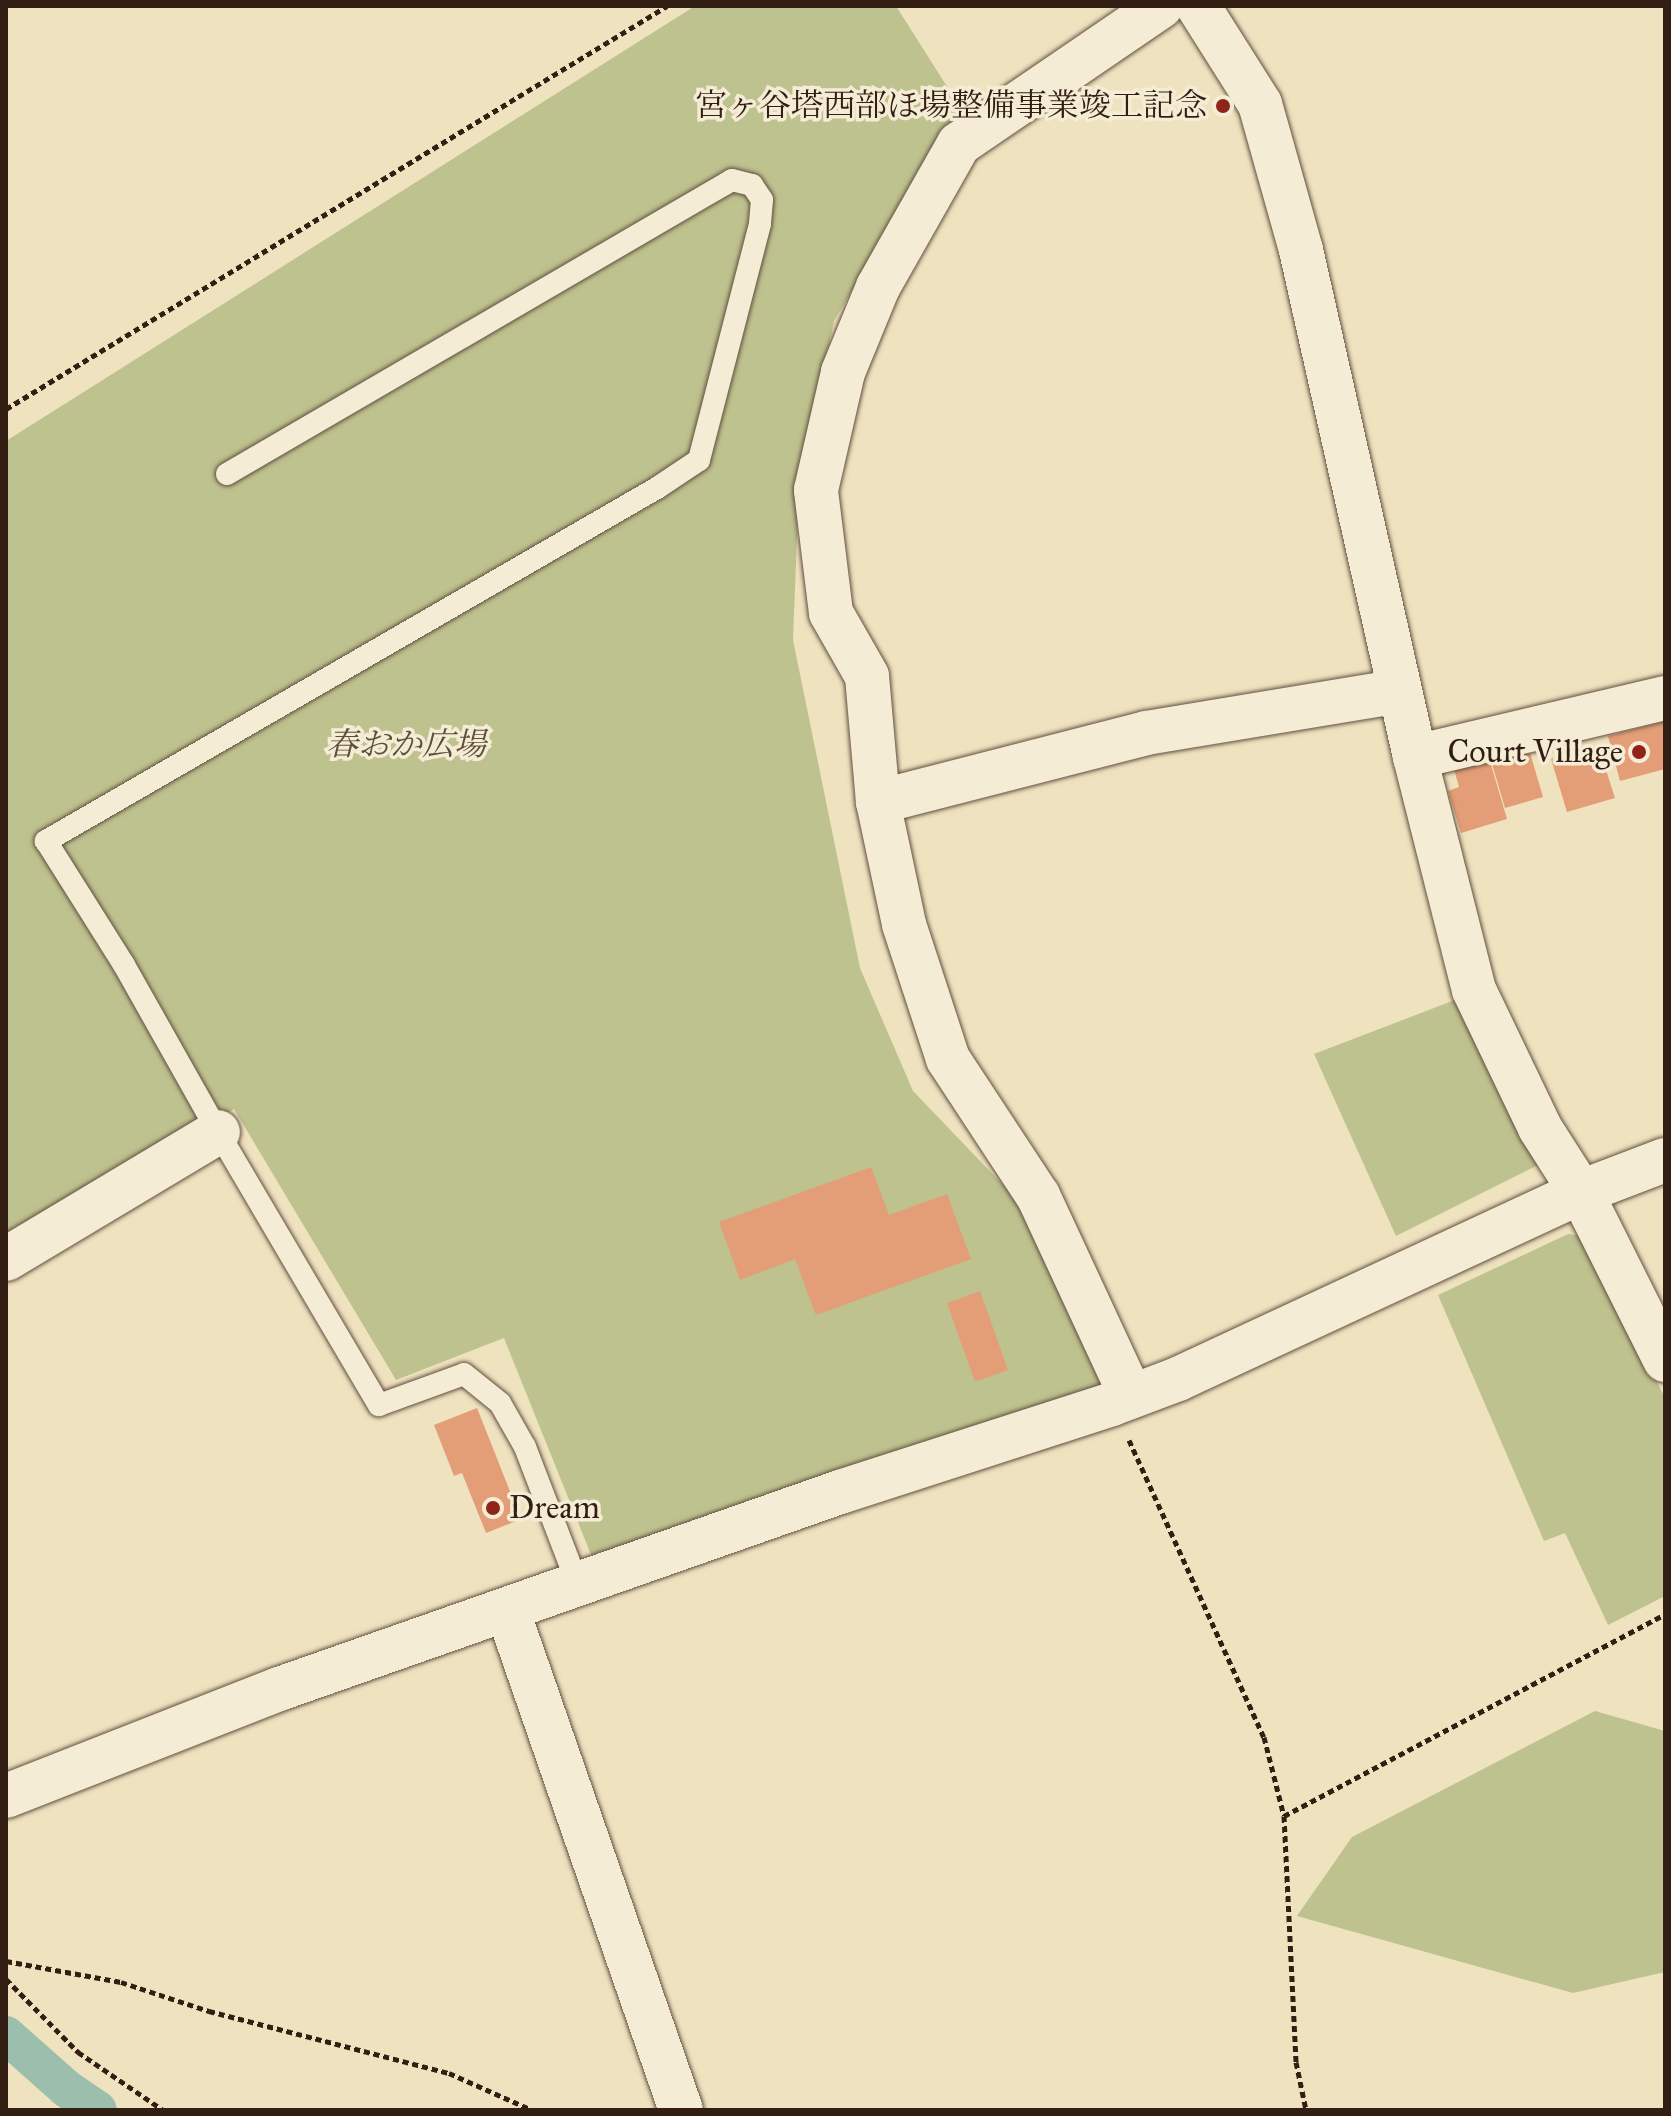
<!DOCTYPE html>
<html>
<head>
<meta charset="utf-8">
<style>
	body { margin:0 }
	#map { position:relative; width:1671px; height:2116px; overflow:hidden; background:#efe2bf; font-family:"IM FELL Great Primer","Noto Serif JP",serif }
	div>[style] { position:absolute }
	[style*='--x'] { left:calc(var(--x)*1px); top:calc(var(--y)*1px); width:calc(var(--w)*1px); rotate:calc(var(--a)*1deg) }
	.green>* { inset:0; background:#bec28f }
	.canal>* { height:38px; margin:-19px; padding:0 19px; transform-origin:19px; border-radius:19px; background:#9bbfac }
	.building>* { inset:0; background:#e39e77 }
	.path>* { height:5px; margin-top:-2.5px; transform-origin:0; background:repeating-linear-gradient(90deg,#331e14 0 6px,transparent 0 10px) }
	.roads { filter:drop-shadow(0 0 2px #624f3f) drop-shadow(0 0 2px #624f3f) }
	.lane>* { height:22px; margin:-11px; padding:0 11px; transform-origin:11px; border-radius:11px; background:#f5ecd5 }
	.street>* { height:44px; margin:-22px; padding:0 22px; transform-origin:22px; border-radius:22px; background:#f5ecd5 }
	.secondary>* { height:44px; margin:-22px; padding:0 22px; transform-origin:22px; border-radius:22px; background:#f5ecd5 }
	.dots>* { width:22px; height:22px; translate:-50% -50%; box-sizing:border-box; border:4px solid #f5ecd5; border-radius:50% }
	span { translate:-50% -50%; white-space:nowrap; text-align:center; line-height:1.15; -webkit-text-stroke:7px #f5ecd5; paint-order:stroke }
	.poi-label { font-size:32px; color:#331e14 }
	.right { translate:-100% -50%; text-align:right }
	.left { translate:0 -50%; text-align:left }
	.park-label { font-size:32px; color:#5d4f39; font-style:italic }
	.frame { position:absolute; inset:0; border:8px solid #331e14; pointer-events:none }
</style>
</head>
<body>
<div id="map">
	<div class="green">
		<i style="clip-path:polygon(695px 6px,896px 6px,960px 107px,834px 321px,799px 485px,793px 640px,860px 968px,913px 1091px,1027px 1210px,1116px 1384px,594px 1562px,504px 1338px,396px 1380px,234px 1109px,6px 1243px,6px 441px)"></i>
		<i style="clip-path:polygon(1460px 998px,1538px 1165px,1396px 1236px,1314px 1054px)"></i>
		<i style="clip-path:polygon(1568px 1234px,1584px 1236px,1665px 1398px,1665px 1596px,1608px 1625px,1565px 1533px,1544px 1541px,1438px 1295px)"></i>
		<i style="clip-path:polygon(1595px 1711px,1665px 1731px,1665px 1972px,1573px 1993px,1297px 1916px,1352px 1837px)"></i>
	</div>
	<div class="canal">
		<i style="--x:6;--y:2035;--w:81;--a:41.5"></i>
		<i style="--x:67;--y:2089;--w:37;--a:34"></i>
	</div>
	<div class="building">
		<i style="clip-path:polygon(1665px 721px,1665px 769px,1620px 781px,1608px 736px)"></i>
		<i style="clip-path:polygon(1598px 745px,1615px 798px,1567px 812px,1551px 759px)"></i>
		<i style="clip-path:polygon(1528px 746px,1543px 797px,1505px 808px,1490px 757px)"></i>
		<i style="clip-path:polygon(1489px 758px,1507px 819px,1461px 833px,1448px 791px,1459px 787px,1454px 769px)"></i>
		<i style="clip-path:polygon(871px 1167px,889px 1215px,947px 1194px,971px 1259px,816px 1315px,795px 1259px,740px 1280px,719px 1222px)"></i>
		<i style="clip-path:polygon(980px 1291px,1008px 1370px,975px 1382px,947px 1303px)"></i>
		<i style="clip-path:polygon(477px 1408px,521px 1519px,486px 1533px,462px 1473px,454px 1476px,434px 1425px)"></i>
	</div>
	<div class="path">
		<i style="--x:6;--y:409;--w:774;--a:-31.37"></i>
		<i style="--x:1129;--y:1440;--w:326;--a:65.6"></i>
		<i style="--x:1264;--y:1737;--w:81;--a:75.8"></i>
		<i style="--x:1284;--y:1816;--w:246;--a:87.2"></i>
		<i style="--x:1296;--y:2062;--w:49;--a:78.2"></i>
		<i style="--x:1284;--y:1816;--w:431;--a:-27.9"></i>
		<i style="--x:6;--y:1961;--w:117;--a:10.3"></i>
		<i style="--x:121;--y:1982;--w:93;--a:18.2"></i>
		<i style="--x:209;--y:2011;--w:248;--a:14.5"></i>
		<i style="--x:449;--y:2073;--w:91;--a:24"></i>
		<i style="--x:6;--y:1979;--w:103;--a:45.4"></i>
		<i style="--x:78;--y:2052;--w:103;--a:34.3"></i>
	</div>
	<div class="roads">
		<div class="lane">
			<i style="--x:227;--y:474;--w:584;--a:-30.21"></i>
			<i style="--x:732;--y:180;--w:21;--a:14"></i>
			<i style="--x:752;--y:185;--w:18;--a:56"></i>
			<i style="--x:762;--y:200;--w:24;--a:95"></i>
			<i style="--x:760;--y:224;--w:244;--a:104.5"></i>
			<i style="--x:699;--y:460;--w:50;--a:146.3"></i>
			<i style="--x:657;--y:488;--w:706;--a:149.98"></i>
			<i style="--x:46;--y:841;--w:146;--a:57.8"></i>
			<i style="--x:124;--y:965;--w:192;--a:60.6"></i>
			<i style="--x:218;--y:1132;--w:317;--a:59.5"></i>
			<i style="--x:379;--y:1405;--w:90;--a:-20"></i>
			<i style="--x:464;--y:1374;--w:46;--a:38.9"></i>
			<i style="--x:500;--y:1403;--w:51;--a:60.4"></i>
			<i style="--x:525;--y:1447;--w:148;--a:69"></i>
		</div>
		<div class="street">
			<i style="--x:1198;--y:6;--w:116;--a:57.7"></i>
			<i style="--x:1260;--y:104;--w:152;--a:74.3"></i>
			<i style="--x:1301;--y:250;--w:520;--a:77.33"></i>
			<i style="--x:1415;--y:757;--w:240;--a:75.8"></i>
			<i style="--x:1474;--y:990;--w:153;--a:64.4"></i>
			<i style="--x:1540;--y:1128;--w:76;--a:57.4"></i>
			<i style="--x:1415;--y:757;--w:257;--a:-13.3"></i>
			<i style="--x:878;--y:802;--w:277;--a:-14.4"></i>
			<i style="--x:1146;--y:733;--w:257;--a:-9.4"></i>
			<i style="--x:6;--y:1259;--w:247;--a:-30.9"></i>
			<i style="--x:1131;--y:1396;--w:221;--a:-114.9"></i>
			<i style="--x:1038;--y:1196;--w:164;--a:-123.3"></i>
			<i style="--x:948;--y:1059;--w:142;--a:-108.1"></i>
			<i style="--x:904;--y:924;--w:125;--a:-102"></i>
			<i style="--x:878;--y:802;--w:126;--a:-95"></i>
			<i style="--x:867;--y:676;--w:73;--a:-119.7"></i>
			<i style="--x:831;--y:613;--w:124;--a:-97"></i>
			<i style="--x:816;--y:490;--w:121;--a:-77.1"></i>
			<i style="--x:843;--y:372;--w:92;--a:-67.6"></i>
			<i style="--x:878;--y:287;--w:164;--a:-60.5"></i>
			<i style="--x:959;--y:144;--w:245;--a:-34.3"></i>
			<i style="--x:507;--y:1609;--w:530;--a:70.85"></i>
		</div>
		<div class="secondary">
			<i style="--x:1581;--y:1192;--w:188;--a:63.4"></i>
			<i style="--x:6;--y:1796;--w:293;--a:-21.4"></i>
			<i style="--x:279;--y:1689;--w:595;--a:-19.35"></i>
			<i style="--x:840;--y:1492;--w:286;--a:-17.9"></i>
			<i style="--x:1112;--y:1404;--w:71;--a:-20.7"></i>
			<i style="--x:1178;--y:1379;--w:444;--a:-24.9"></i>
			<i style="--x:1581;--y:1192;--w:90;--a:-20.9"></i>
		</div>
	</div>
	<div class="dots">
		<i style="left:1223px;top:106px;background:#8f2418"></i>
		<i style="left:1639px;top:752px;background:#8f2418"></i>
		<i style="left:493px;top:1508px;background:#8f2418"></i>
	</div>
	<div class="poi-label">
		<span class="right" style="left:1207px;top:106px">宮ヶ谷塔西部ほ場整備事業竣工記念</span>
		<span class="right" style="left:1623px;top:752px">Court Village</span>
		<span class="left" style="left:509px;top:1508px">Dream</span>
	</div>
	<div class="park-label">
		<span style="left:406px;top:745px">春おか広場</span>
	</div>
	<div class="frame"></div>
</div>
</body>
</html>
